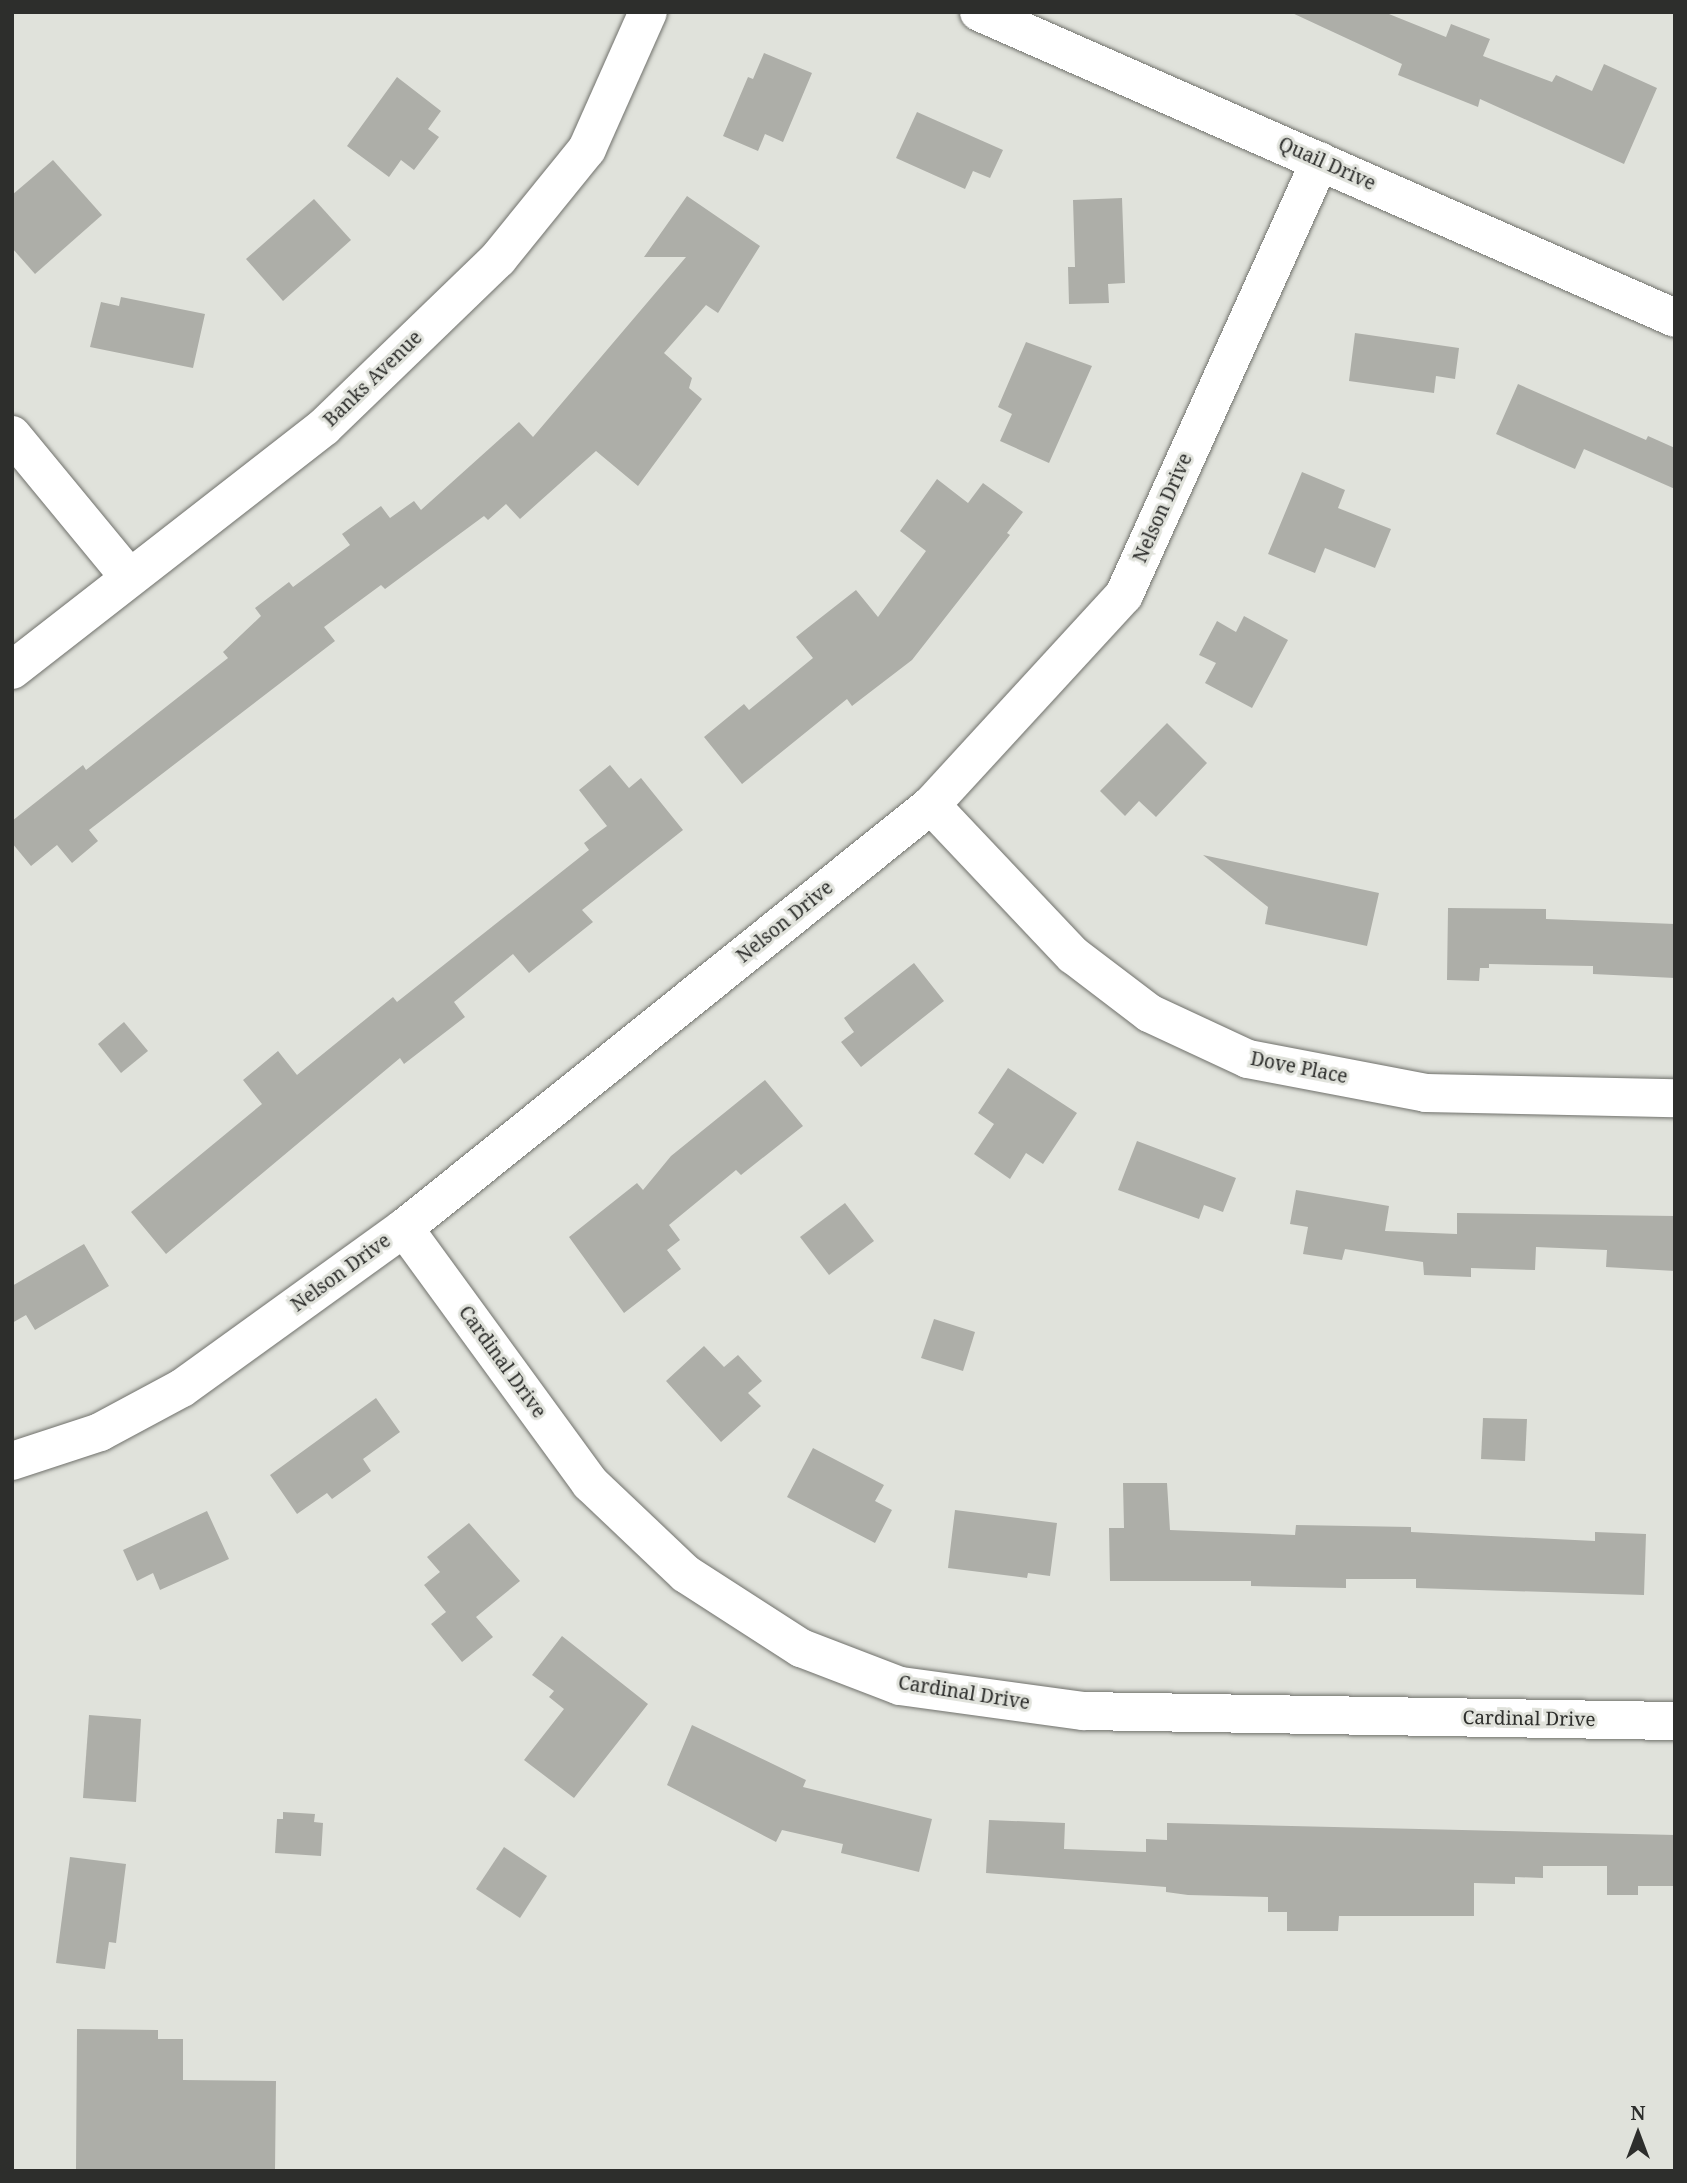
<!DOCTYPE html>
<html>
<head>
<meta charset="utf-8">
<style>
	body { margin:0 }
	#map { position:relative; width:1687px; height:2183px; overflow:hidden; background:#e0e2db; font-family:"Noto Serif",serif }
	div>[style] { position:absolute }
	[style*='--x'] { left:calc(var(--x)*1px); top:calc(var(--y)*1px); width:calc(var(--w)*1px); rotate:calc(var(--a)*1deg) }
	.building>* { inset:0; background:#adaea8 }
	.roads { filter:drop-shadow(0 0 2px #70716c) drop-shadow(0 0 2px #70716c) }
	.minor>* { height:38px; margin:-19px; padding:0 19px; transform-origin:19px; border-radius:19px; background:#fff }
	span { translate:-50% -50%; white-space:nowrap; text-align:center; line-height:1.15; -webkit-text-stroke:6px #e0e2db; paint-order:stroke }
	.street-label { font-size:19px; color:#2d2e2c }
	.frame { position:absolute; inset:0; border:14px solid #2d2e2c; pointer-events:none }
	.north { position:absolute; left:1603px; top:2099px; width:70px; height:70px; -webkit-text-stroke:5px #e0e2db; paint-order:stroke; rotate:0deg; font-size:19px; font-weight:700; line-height:28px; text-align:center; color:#2d2e2c }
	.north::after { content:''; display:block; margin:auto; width:24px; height:32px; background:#2d2e2c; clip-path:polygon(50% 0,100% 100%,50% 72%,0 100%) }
</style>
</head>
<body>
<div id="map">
	<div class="building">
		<i style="clip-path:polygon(1290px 12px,1384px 12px,1446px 37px,1451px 24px,1490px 39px,1483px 56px,1552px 82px,1556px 75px,1592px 91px,1604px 64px,1657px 88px,1624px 164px,1480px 99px,1478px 107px,1398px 75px,1402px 64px)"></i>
		<i style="clip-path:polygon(764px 53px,812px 73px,783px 142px,765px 134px,758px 151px,723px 136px,748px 77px,753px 79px)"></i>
		<i style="clip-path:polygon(397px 77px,441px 111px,428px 129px,439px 137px,414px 170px,401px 160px,389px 177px,347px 146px)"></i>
		<i style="clip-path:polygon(917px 112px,1003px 150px,990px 178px,973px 171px,965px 189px,896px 158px)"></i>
		<i style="clip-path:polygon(53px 160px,102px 215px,35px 274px,12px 248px,12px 195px)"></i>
		<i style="clip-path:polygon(687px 196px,760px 246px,718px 313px,706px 305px,664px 353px,692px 378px,689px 388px,702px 399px,638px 486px,596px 451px,520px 519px,506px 504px,488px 520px,484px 516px,385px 589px,381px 585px,324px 627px,335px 641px,89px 830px,98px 841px,72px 863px,57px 845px,31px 866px,12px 843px,12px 821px,83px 765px,86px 770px,228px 658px,223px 652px,261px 616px,255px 608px,289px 582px,293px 587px,350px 545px,342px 534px,381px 506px,390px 518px,414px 501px,421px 510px,519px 422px,533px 437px,686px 257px,644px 257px)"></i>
		<i style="clip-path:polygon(1122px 198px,1125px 283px,1108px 284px,1109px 303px,1069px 304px,1068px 267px,1075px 267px,1073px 200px)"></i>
		<i style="clip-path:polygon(314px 199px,351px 240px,283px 301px,246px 259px)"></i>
		<i style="clip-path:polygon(121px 297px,205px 314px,193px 368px,90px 347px,101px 302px,119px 306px)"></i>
		<i style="clip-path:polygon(1355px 333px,1459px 348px,1455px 379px,1436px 376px,1434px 393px,1349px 381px)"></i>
		<i style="clip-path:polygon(1026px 342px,1092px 366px,1049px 463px,1000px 441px,1012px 414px,998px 407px)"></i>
		<i style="clip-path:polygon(1518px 384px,1646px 440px,1648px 436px,1675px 448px,1675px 489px,1584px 449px,1575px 469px,1496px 434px)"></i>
		<i style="clip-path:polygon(1302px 472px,1345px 490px,1338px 508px,1391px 529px,1375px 568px,1325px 548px,1315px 573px,1268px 554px)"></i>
		<i style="clip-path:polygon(937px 479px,968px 503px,983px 483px,1023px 512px,1007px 533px,1010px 535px,912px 660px,852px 706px,847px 699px,742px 784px,704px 737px,744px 704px,749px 710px,813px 658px,796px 637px,856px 590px,878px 617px,926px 551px,900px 531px)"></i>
		<i style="clip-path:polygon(1244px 616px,1288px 640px,1252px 708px,1205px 683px,1216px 663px,1199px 655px,1217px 621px,1236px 632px)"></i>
		<i style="clip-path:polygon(1167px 723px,1207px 763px,1156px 817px,1139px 801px,1125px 816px,1100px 791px)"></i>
		<i style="clip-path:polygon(610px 765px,629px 788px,641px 778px,683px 830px,582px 910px,593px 922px,529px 973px,513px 954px,454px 1002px,465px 1017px,404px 1064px,400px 1058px,166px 1254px,131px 1212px,262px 1104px,243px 1080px,278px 1051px,297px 1075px,393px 997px,397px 1002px,589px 850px,584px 843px,607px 826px,579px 790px)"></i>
		<i style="clip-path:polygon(1203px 855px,1379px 893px,1367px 946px,1265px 924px,1268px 907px)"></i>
		<i style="clip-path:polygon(1448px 908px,1546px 909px,1546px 919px,1675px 924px,1675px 978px,1593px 974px,1593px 966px,1489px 964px,1489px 968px,1480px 968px,1479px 981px,1447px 980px)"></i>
		<i style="clip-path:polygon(914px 963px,944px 1001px,861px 1067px,841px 1042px,854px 1032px,844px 1018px)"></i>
		<i style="clip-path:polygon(124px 1022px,148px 1051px,121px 1073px,98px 1044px)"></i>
		<i style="clip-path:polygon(1008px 1068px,1077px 1113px,1043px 1164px,1026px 1153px,1010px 1179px,974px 1154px,994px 1124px,978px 1113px)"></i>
		<i style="clip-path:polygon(765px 1080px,803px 1126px,741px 1175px,736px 1170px,669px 1225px,680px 1240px,667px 1250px,681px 1269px,624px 1313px,569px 1237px,637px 1183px,643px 1190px,671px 1156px)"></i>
		<i style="clip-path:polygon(1137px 1141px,1236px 1178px,1223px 1212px,1204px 1205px,1199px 1219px,1118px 1190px)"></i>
		<i style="clip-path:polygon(1296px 1190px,1389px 1206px,1385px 1231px,1457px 1234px,1457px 1213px,1675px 1216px,1675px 1271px,1606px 1267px,1607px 1250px,1536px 1247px,1535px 1270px,1471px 1268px,1471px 1277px,1424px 1275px,1423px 1262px,1345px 1249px,1342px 1260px,1303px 1254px,1308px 1227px,1290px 1224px)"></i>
		<i style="clip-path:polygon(845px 1203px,874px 1241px,829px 1275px,800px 1237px)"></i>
		<i style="clip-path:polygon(84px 1244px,109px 1286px,35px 1330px,26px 1315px,12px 1323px,12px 1286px)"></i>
		<i style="clip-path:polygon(934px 1319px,975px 1332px,963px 1371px,921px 1358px)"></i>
		<i style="clip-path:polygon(704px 1346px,724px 1367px,738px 1355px,762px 1381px,748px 1393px,761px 1406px,721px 1442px,666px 1381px)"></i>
		<i style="clip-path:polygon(376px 1398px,400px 1432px,363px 1459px,371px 1471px,332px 1499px,327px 1493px,297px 1514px,270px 1475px)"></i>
		<i style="clip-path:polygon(1483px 1418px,1527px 1419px,1525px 1461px,1481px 1459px)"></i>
		<i style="clip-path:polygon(813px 1448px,884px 1485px,875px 1501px,892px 1510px,875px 1543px,787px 1497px)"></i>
		<i style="clip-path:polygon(1123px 1483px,1167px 1483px,1170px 1530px,1295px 1535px,1296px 1525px,1411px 1527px,1411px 1532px,1595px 1541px,1595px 1532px,1646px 1534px,1644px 1595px,1416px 1588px,1416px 1579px,1346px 1579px,1346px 1588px,1251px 1586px,1251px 1581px,1110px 1581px,1109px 1528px,1124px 1528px)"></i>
		<i style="clip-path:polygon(955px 1510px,1057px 1523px,1050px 1576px,1028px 1573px,1027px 1578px,948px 1568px)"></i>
		<i style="clip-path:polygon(207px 1511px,229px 1559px,160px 1590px,153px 1573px,137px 1581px,123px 1550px)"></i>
		<i style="clip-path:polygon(469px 1523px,520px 1581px,476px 1617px,493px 1637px,462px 1662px,431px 1624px,446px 1612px,424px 1585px,440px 1572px,427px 1557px)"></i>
		<i style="clip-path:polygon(562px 1636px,648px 1704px,574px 1798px,524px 1760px,564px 1709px,549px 1697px,554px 1691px,532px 1675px)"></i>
		<i style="clip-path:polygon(89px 1715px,141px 1719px,136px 1802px,83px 1798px)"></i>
		<i style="clip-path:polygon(692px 1725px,806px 1780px,803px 1787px,932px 1819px,919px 1872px,841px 1853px,843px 1844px,782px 1830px,776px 1842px,667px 1785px)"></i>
		<i style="clip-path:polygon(283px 1812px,315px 1814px,314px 1822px,323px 1823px,321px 1856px,275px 1853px,277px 1819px,283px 1819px)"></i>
		<i style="clip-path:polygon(989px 1820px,1065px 1823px,1064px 1849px,1146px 1852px,1146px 1839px,1167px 1840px,1167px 1823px,1675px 1835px,1675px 1886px,1638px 1886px,1638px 1895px,1607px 1895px,1607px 1866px,1543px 1866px,1543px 1878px,1515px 1877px,1515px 1884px,1474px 1883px,1474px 1916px,1339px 1916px,1338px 1931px,1287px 1931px,1287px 1912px,1268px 1912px,1268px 1897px,1188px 1895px,1166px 1892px,1166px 1887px,986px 1873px)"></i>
		<i style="clip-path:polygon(504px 1847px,547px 1876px,520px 1918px,476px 1889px)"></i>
		<i style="clip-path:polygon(70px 1857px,126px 1864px,116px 1943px,109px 1942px,105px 1969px,56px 1963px)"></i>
		<i style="clip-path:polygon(77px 2029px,158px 2030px,158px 2039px,183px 2039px,183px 2080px,276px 2081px,275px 2171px,76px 2171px)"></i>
	</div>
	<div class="roads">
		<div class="minor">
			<i style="--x:979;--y:12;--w:760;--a:23.73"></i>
			<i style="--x:12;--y:435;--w:184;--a:50.5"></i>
			<i style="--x:12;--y:670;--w:395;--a:-37.9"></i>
			<i style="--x:324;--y:427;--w:242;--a:-44"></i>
			<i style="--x:498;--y:259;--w:141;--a:-51"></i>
			<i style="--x:587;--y:149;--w:150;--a:-66"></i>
			<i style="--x:931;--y:805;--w:207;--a:46.6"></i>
			<i style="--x:1073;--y:955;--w:96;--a:37.3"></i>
			<i style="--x:1149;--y:1013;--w:109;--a:24.9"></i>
			<i style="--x:1248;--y:1059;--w:181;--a:10.8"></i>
			<i style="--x:1426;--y:1093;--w:249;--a:1.2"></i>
			<i style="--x:404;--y:1228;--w:316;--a:53.9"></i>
			<i style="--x:590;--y:1483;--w:132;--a:43.5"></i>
			<i style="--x:686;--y:1574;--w:137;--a:32.8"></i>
			<i style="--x:801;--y:1648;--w:106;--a:21"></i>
			<i style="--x:900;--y:1686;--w:185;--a:7.8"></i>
			<i style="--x:1083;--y:1711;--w:592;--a:0.97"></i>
			<i style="--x:12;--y:1461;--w:93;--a:-18.2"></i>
			<i style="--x:100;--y:1432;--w:93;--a:-28.2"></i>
			<i style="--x:182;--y:1388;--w:274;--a:-35.8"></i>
			<i style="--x:404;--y:1228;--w:676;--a:-38.75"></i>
			<i style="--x:931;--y:805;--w:285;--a:-47.4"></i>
			<i style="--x:1124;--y:595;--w:476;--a:-65.7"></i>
		</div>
	</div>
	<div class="street-label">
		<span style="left:1327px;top:164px;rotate:24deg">Quail Drive</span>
		<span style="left:373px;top:379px;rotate:-44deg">Banks Avenue</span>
		<span style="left:1163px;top:508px;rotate:-66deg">Nelson Drive</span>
		<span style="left:785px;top:922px;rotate:-39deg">Nelson Drive</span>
		<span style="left:1299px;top:1068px;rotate:11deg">Dove Place</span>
		<span style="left:341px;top:1273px;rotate:-36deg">Nelson Drive</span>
		<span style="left:502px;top:1362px;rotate:54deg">Cardinal Drive</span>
		<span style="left:964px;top:1693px;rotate:9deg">Cardinal Drive</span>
		<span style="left:1529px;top:1719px;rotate:1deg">Cardinal Drive</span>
	</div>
	<div class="frame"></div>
	<div class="north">N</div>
</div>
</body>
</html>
